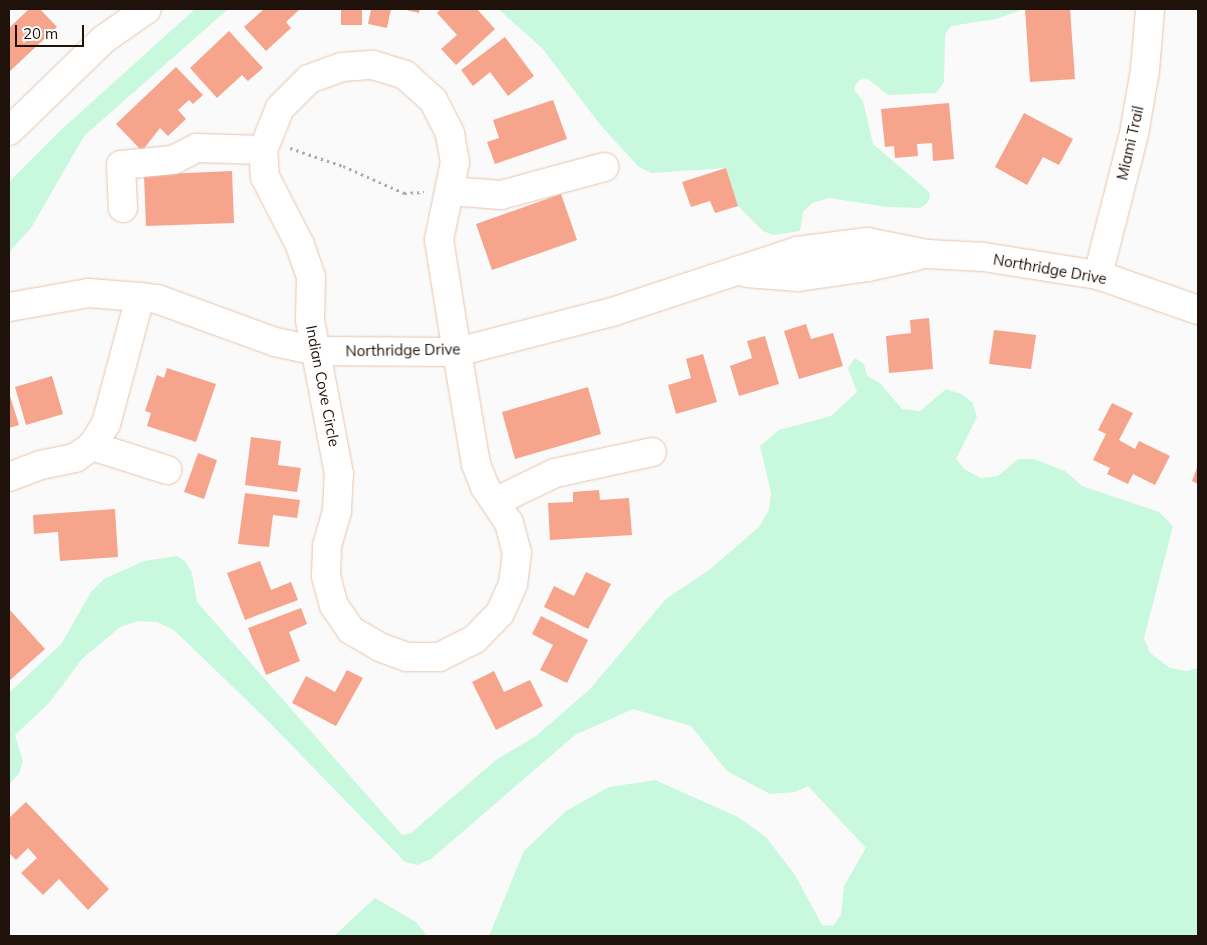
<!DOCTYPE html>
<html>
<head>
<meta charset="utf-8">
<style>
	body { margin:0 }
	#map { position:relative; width:1207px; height:945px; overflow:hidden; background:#fafafa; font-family:Mulish,sans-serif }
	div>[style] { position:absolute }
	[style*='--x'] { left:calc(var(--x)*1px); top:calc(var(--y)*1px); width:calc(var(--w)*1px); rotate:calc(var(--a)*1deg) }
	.green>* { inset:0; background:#c8f8dd }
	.building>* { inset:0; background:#f6a48b }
	.path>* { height:3px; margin-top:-1.5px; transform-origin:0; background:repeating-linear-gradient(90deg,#b0acaa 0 2.5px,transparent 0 6.5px) }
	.roads { filter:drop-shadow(0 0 1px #e6c5ae) drop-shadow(0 0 1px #e6c5ae) }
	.minor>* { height:28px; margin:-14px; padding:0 14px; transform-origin:14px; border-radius:14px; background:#fff }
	span { translate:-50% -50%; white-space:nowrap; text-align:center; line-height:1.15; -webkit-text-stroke:4px #fff; paint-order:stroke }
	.street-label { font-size:15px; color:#1e120a }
	.frame { position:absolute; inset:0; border:10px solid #1e120a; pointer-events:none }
	.scale { position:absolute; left:15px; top:25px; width:69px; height:22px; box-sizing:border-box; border:2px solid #1e120a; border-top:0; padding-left:6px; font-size:15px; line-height:18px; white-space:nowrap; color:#1e120a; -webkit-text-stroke:4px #fff; paint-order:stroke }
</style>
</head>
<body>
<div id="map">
	<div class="green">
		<i style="clip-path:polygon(195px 9px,228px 9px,84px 136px,31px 228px,9px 252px,9px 182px,61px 130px)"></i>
		<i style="clip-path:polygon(498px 9px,1024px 9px,996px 19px,951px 26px,945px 34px,944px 82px,936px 93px,888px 95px,868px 79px,862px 78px,856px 84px,854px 90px,863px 101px,873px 144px,929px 192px,930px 198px,926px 204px,920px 208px,888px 207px,829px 198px,812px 203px,803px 212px,800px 231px,773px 235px,763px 231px,738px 206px,726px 168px,651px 173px,639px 167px,602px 127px,542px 48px)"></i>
		<i style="clip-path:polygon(855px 358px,864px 364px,867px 376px,880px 383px,902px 409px,920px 411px,946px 389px,961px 394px,972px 402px,977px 417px,956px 459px,964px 469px,981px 478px,998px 476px,1018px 459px,1034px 459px,1065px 471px,1082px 486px,1159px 512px,1173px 526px,1144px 638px,1150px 653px,1170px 668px,1187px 671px,1198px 668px,1198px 936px,489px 936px,524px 851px,566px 811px,609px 787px,655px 780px,738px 817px,766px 837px,795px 875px,822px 925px,833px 926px,841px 915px,844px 886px,866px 848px,808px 786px,795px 792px,770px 794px,727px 771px,691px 726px,633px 709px,575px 735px,431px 859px,417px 865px,405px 862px,267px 720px,174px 630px,157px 622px,138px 621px,120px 627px,82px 659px,49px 703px,15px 735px,23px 761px,19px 774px,9px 784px,9px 693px,62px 643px,91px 592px,104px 579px,144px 561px,177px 556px,185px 561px,192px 573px,197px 602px,402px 835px,411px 833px,496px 760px,536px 736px,589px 690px,666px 599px,709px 570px,759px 527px,769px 510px,771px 493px,760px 446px,779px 430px,831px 416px,857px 392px,848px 368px)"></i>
		<i style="clip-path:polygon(375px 898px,416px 922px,427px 936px,334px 936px)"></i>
	</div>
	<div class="building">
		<i style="clip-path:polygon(29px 9px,40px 9px,57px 27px,9px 72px,9px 28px)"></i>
		<i style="clip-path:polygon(264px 9px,300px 9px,286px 22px,291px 28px,266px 51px,244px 27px)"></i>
		<i style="clip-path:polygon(341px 9px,362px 9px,362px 25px,341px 25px)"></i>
		<i style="clip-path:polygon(371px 9px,391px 9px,387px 28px,368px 24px)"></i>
		<i style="clip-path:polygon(402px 9px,420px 9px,419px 13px)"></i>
		<i style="clip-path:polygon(441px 9px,477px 9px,495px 29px,456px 65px,441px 49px,457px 35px,437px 13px)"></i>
		<i style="clip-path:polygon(1025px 9px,1070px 9px,1075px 79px,1030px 82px)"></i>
		<i style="clip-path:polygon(229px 31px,263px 68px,248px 81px,242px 75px,217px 98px,190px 68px)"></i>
		<i style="clip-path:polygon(505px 37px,534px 76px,508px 96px,490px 72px,473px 86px,461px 70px)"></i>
		<i style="clip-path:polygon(176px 67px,203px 95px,193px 104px,189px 100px,178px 110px,186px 119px,168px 136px,160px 128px,142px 151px,116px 124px)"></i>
		<i style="clip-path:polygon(553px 100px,567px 139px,495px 164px,487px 142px,499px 138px,493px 120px)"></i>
		<i style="clip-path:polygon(949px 103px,954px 159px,933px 161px,932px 143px,917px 144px,918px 156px,895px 158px,894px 146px,885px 147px,881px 109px)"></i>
		<i style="clip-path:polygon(1024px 113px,1073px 139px,1059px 165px,1043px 157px,1027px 185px,995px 167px)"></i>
		<i style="clip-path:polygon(726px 168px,738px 206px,715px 213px,710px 201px,691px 207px,682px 182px)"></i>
		<i style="clip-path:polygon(232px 171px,234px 223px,146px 226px,144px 175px)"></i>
		<i style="clip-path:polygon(561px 194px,577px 240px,492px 270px,476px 224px)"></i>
		<i style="clip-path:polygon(929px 318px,933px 369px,889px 373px,886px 336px,911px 333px,910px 320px)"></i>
		<i style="clip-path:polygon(806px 324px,811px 339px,833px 333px,843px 366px,799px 379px,784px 331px)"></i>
		<i style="clip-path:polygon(994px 330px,1036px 335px,1031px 369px,989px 364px)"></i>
		<i style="clip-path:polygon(765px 336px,779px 384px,739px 396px,730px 366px,752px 358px,747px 341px)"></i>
		<i style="clip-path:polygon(703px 354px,717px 402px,676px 414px,668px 385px,691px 378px,686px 359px)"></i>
		<i style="clip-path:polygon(167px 368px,216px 384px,196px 442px,147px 426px,151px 413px,145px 411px,157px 375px,164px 378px)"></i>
		<i style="clip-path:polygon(52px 376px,63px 414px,26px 425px,15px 387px)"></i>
		<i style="clip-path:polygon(588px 387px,601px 434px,515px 459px,502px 412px)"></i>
		<i style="clip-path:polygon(9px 393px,19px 425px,9px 428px)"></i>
		<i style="clip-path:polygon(1112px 403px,1133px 413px,1119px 440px,1135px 449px,1139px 441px,1170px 456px,1155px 485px,1133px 474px,1128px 484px,1107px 474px,1110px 468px,1093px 460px,1106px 434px,1098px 430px)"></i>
		<i style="clip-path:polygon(251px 437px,281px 441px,278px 465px,301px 468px,297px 492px,245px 485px)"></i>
		<i style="clip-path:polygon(198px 453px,217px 460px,204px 499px,184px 492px)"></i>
		<i style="clip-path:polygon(1198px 465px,1198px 484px,1192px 481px)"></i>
		<i style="clip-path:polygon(599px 490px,600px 500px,629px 498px,632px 535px,550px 540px,548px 503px,573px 502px,573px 492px)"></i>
		<i style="clip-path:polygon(245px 493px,300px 500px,297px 518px,273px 515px,269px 547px,238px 544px)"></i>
		<i style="clip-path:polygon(115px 509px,118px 557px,60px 561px,58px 532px,34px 534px,33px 515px)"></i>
		<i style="clip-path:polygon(260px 561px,271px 590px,291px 582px,298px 600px,245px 620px,227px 573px)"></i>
		<i style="clip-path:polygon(586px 572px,611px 584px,588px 629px,544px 607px,554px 586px,574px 596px)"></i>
		<i style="clip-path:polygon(301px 608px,307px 624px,289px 632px,300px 661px,266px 675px,248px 628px)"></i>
		<i style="clip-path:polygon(9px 609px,45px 649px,9px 681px)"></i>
		<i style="clip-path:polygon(541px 616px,588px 640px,567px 683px,540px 670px,553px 645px,532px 634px)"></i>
		<i style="clip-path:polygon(347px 670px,363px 678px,336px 726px,292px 703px,306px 676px,335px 692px)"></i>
		<i style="clip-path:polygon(494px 671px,504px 692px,530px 680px,543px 706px,496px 730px,472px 682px)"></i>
		<i style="clip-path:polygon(26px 802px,109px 889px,88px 910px,59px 879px,43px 895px,21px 873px,37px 858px,28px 848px,16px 860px,9px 853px,9px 818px)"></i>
	</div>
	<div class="path">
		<i style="--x:290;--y:148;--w:56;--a:18.8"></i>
		<i style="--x:343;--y:166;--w:67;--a:23.9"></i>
		<i style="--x:404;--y:193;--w:20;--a:-3"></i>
	</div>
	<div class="roads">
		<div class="minor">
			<i style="--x:373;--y:65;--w:34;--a:17"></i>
			<i style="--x:405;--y:75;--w:38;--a:42"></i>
			<i style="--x:433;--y:100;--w:38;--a:63"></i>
			<i style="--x:450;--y:134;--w:28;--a:80"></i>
			<i style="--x:455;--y:162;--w:80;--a:101.6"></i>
			<i style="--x:439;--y:240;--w:113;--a:80.9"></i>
			<i style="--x:457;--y:352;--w:114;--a:80.4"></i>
			<i style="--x:476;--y:464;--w:25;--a:69"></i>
			<i style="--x:485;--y:487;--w:43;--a:56.3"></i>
			<i style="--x:509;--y:523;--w:30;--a:75"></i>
			<i style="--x:517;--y:552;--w:32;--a:97"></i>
			<i style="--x:513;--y:584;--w:32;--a:114"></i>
			<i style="--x:500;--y:613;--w:36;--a:134"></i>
			<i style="--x:475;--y:639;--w:40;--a:153.4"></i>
			<i style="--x:439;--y:657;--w:32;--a:180"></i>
			<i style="--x:407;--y:657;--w:29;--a:-160"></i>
			<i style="--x:380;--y:647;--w:34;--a:-150"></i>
			<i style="--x:351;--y:630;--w:29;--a:-125"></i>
			<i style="--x:334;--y:606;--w:31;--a:-105"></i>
			<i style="--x:326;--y:576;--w:30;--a:-88"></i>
			<i style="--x:327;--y:546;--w:37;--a:-74"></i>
			<i style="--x:337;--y:510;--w:36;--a:-87"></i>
			<i style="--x:339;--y:474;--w:157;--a:-100.7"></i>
			<i style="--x:310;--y:320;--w:43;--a:-88.7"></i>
			<i style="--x:311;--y:277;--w:34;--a:-109"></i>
			<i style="--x:300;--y:245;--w:76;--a:-117.2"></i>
			<i style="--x:265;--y:177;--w:27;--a:-94"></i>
			<i style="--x:263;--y:150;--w:45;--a:-68"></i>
			<i style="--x:280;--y:108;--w:41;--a:-45"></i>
			<i style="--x:309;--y:79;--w:35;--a:-20"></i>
			<i style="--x:342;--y:67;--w:31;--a:-4"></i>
			<i style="--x:9;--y:131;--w:132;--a:-44.1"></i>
			<i style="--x:104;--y:39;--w:52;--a:-34.9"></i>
			<i style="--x:450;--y:191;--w:51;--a:4.5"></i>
			<i style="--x:501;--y:195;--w:107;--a:-15.2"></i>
			<i style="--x:123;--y:208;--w:43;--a:-92.7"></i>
			<i style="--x:121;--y:165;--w:52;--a:-5.5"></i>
			<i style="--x:173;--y:160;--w:27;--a:-27"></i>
			<i style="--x:197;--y:148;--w:66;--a:1.7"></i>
			<i style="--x:747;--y:273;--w:51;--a:4.5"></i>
			<i style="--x:798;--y:277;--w:71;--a:-8.1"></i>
			<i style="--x:868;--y:267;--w:50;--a:-12.7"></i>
			<i style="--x:1098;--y:275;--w:146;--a:-75.7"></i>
			<i style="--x:1134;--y:134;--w:65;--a:-80.2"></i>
			<i style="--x:1145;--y:70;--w:61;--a:-85.3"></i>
			<i style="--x:9;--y:307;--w:81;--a:-9.9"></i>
			<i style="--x:89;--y:293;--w:51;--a:4.5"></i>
			<i style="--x:140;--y:297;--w:17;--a:7"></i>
			<i style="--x:157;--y:299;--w:126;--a:20"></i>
			<i style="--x:275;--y:342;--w:43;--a:12.1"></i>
			<i style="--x:317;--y:351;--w:140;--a:0.4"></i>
			<i style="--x:457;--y:352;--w:163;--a:-14.5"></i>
			<i style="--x:615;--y:311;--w:192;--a:-18.2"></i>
			<i style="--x:797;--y:251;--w:71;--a:-7.3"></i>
			<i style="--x:867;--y:242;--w:61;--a:11.3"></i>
			<i style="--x:927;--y:254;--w:57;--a:3"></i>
			<i style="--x:984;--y:257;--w:115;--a:9"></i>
			<i style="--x:1098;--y:275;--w:106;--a:19.3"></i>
			<i style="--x:92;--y:446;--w:79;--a:17.7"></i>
			<i style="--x:9;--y:477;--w:34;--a:-21"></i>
			<i style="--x:41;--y:465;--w:35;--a:-12"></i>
			<i style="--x:75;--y:458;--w:21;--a:-35"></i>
			<i style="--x:92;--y:446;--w:26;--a:-58"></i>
			<i style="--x:106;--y:424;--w:131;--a:-75"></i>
			<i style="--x:497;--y:501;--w:64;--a:-25.8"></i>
			<i style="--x:555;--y:473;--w:99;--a:-12.2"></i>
		</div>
	</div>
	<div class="street-label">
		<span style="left:1130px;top:143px;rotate:-77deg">Miami Trail</span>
		<span style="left:1050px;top:269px;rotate:10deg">Northridge Drive</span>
		<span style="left:403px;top:350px;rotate:-1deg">Northridge Drive</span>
		<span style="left:323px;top:386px;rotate:79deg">Indian Cove Circle</span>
	</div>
	<div class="frame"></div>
	<div class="scale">20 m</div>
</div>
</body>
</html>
